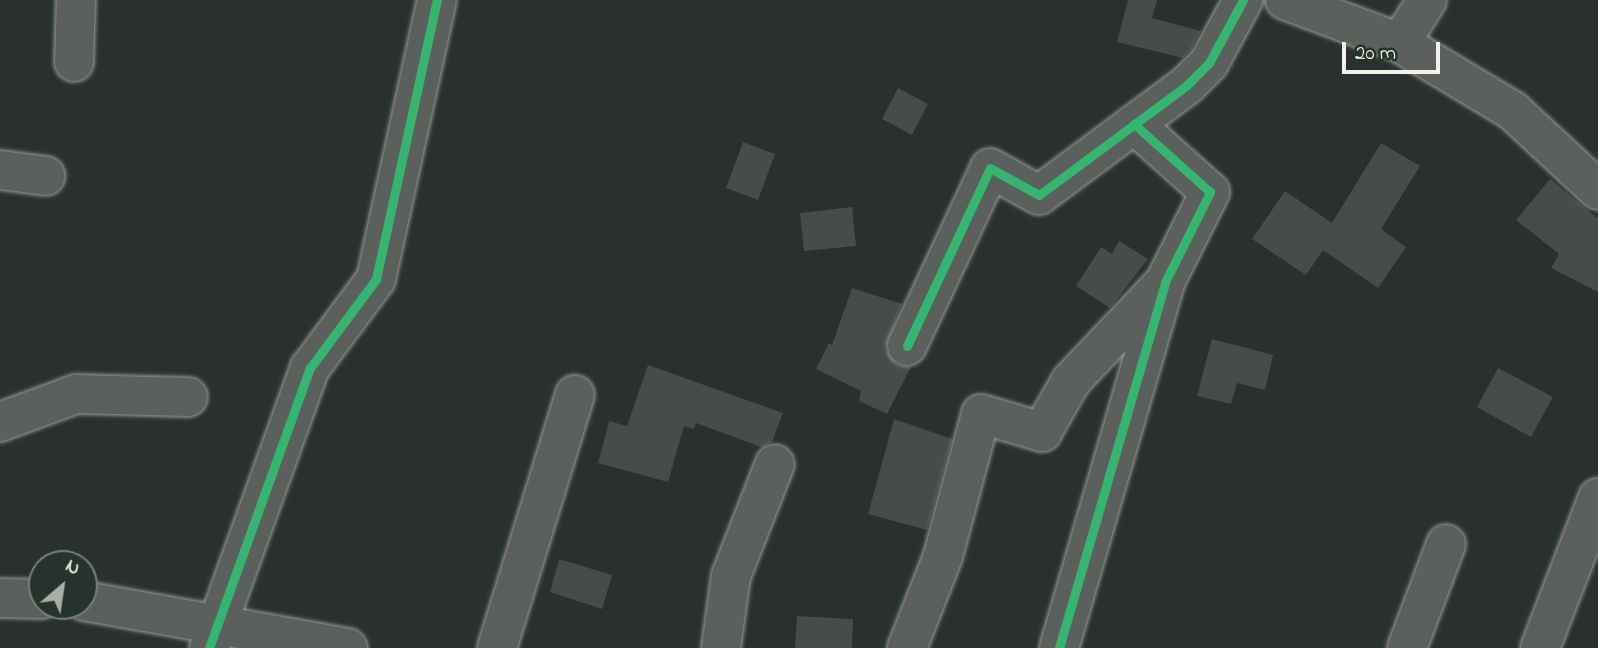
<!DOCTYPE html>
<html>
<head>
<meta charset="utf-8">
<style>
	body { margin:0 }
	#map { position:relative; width:1598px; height:648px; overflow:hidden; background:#29302d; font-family:"Indie Flower",sans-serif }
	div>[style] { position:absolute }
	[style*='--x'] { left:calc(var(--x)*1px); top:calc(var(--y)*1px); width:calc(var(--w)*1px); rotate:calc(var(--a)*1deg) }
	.building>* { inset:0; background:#484b4c }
	.roads { filter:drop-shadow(0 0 2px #969996) drop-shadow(0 0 2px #969996) }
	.street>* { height:38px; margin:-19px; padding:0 19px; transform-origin:19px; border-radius:19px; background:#5c605c }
	.secondary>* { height:38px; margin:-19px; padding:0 19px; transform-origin:19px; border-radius:19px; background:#5c605c }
	.cycleway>* { height:9px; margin:-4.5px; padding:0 4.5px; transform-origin:4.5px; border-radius:4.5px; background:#33b770 }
	span { translate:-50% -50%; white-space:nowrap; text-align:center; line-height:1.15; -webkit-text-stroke:7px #26332d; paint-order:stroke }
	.north { position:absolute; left:28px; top:550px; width:70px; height:70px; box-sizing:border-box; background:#26332d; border:2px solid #787f78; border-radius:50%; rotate:29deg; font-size:19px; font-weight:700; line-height:28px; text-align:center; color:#f4f1e8 }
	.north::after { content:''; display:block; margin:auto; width:24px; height:32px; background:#adada7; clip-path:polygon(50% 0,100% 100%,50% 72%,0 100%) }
	.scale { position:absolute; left:1342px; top:42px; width:98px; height:32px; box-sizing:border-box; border:4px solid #f4f1e8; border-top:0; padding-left:9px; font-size:21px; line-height:24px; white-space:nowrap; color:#f4f1e8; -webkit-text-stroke:5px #26332d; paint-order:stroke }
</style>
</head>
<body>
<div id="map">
	<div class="building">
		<i style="clip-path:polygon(1128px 0,1157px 0,1152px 18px,1201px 31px,1191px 50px,1183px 58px,1117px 42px)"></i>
		<i style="clip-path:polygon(898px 88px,928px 104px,912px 135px,882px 119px)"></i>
		<i style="clip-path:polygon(743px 142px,775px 154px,758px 200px,726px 188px)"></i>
		<i style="clip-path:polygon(1381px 143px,1420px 166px,1381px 229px,1406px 247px,1378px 288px,1323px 250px,1306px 275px,1252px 239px,1285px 191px,1332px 223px)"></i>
		<i style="clip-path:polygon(1550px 179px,1598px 219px,1598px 292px,1551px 268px,1559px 254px,1516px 220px)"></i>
		<i style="clip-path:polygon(852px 207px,856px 246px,804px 251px,800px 213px)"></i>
		<i style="clip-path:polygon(1119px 241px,1148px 259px,1110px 308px,1076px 286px,1101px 247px,1112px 254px)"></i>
		<i style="clip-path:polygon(852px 288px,902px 304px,885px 349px,897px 365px,911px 367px,887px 414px,859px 401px,861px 391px,816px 369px,829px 343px,832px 345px)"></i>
		<i style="clip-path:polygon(1212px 339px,1273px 355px,1265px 390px,1237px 383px,1231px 404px,1197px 396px)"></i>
		<i style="clip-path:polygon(648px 365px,783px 413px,772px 442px,761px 447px,696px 423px,694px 429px,684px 426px,668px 482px,598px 463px,609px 421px,627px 426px)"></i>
		<i style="clip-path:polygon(1498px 368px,1553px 397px,1531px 437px,1477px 407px)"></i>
		<i style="clip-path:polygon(894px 419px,952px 439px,927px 530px,868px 514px)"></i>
		<i style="clip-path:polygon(559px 559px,612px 575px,602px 609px,550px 592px)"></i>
		<i style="clip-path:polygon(797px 616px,853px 619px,852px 648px,795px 648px)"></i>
	</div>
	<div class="roads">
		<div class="street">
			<i style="--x:1285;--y:0;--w:123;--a:20.5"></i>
			<i style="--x:1400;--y:43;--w:132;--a:31"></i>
			<i style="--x:1513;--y:111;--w:116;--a:42.9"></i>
			<i style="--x:1400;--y:43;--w:51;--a:-57.9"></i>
			<i style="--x:74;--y:62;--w:62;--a:-88.2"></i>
			<i style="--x:0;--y:170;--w:46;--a:7.4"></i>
			<i style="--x:907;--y:346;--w:196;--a:-65"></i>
			<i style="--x:990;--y:168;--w:56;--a:28.9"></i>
			<i style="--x:1039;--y:195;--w:184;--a:-36.6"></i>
			<i style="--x:1187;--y:85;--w:31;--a:-45"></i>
			<i style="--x:1209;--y:63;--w:72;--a:-61.6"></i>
			<i style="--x:0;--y:422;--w:81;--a:-20.2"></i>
			<i style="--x:76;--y:394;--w:112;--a:1.5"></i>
			<i style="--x:0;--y:598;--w:42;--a:1.4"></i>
			<i style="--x:84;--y:601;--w:268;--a:10.1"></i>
			<i style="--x:497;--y:648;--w:265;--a:-72.9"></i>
			<i style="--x:721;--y:648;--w:73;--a:-82.1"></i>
			<i style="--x:731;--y:576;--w:120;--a:-68.6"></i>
			<i style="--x:907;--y:648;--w:99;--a:-68.6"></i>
			<i style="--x:943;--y:556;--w:147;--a:-75"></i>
			<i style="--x:981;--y:414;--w:64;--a:16.4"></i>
			<i style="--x:1042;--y:432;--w:59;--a:-60.4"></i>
			<i style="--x:1071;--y:381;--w:131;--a:-46.5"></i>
			<i style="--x:1059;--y:648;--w:381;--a:-73.8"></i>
			<i style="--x:1165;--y:282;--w:101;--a:-63.4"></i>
			<i style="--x:1210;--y:192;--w:102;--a:-138.2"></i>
			<i style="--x:1407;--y:648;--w:111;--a:-69.4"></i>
			<i style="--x:1540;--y:648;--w:161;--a:-68.9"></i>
		</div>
		<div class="secondary">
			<i style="--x:209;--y:648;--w:298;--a:-70.2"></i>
			<i style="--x:310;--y:368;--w:111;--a:-53.4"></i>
			<i style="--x:376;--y:279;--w:286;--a:-77.7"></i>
		</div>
	</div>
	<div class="cycleway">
		<i style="--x:907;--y:346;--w:196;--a:-65"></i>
		<i style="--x:990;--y:168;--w:56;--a:28.9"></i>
		<i style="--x:1039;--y:195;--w:184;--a:-36.6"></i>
		<i style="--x:1187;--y:85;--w:31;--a:-45"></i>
		<i style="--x:1209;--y:63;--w:72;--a:-61.6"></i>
		<i style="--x:209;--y:648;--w:298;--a:-70.2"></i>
		<i style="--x:310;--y:368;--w:111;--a:-53.4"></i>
		<i style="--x:376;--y:279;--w:286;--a:-77.7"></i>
		<i style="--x:1059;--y:648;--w:381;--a:-73.8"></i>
		<i style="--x:1165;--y:282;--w:101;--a:-63.4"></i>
		<i style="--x:1210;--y:192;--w:102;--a:-138.2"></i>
	</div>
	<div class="north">N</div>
	<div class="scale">20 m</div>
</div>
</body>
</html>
